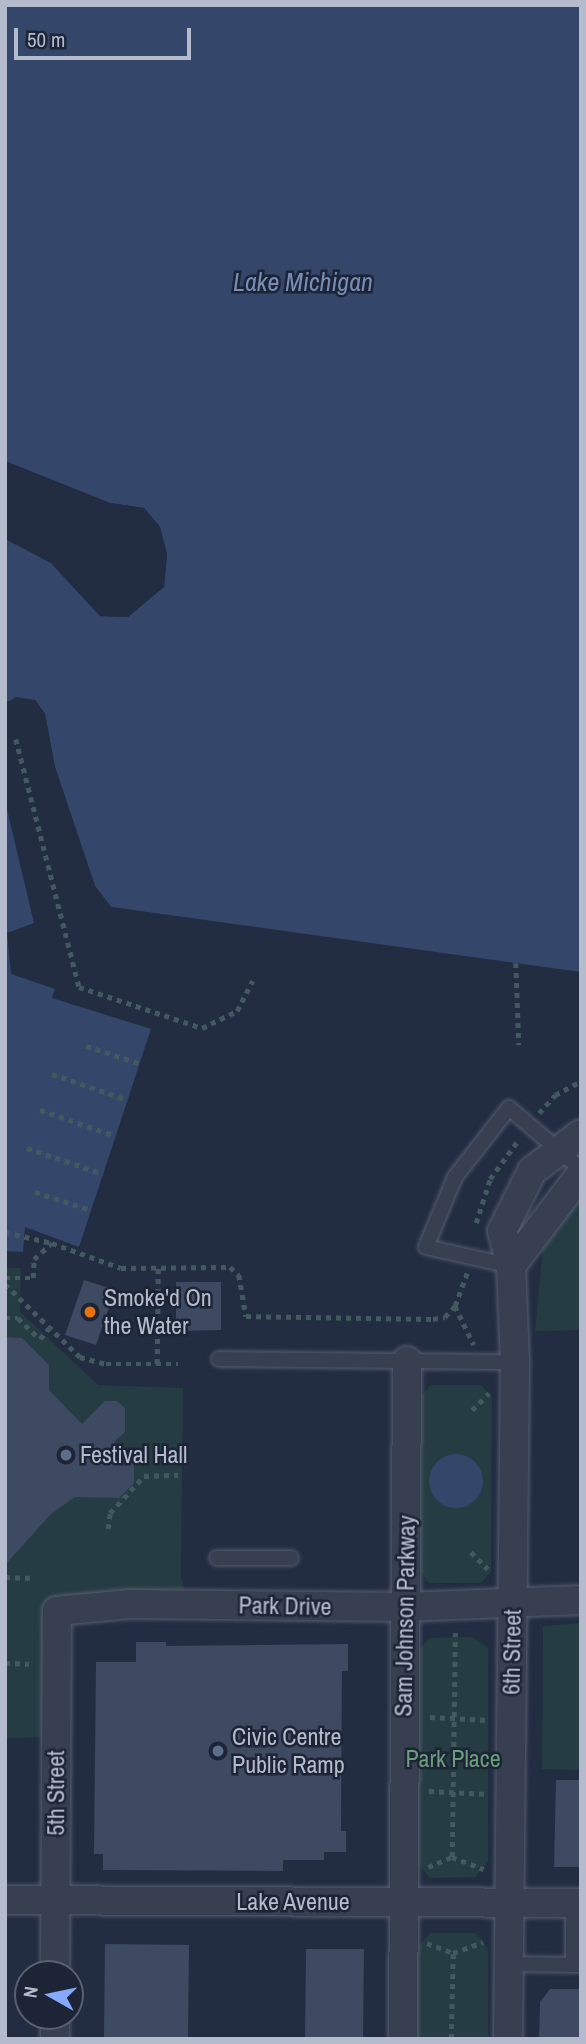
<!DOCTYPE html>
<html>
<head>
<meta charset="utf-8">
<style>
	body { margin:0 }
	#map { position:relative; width:586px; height:2044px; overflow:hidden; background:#222d42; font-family:"Archivo Narrow",sans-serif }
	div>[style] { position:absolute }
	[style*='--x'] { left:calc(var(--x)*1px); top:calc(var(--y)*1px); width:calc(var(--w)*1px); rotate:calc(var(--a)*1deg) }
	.green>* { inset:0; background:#253c43 }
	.water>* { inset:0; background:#34466a }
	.round { border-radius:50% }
	.pier>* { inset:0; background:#222d42 }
	.building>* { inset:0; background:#3e4962 }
	.path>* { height:4.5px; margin-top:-2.25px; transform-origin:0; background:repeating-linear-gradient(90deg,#43595f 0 5px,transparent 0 10px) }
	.roads { filter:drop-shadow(0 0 2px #555d6f) drop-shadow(0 0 2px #555d6f) }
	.lane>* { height:14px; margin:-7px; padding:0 7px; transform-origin:7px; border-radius:7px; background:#373f51 }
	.street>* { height:28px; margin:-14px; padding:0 14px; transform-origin:14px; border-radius:14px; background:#373f51 }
	.dots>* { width:19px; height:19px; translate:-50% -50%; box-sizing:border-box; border:4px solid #1c2436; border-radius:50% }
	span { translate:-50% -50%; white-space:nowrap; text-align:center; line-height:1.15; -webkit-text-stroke:5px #1c2436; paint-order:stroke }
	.poi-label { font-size:24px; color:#b3bbcc }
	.left { translate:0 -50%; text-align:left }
	.street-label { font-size:24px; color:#b3bbcc }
	.park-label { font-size:24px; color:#689f7a }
	.water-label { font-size:26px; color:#788db6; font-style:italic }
	.frame { position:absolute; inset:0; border:7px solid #b3bbcc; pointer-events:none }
	.north { position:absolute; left:14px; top:1960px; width:70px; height:70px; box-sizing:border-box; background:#1c2436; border:2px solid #586072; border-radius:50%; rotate:279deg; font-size:19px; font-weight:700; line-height:28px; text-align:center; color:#b3bbcc }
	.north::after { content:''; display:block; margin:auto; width:24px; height:32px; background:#85a9ff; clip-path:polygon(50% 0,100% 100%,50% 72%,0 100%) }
	.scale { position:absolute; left:14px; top:28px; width:177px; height:32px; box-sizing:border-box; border:4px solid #b3bbcc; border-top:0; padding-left:9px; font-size:21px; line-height:24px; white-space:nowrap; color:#b3bbcc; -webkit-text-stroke:5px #1c2436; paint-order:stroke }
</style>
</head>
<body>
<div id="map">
	<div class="green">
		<i style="clip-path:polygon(581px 1193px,581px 1330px,535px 1331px,543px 1247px)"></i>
		<i style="clip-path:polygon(5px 1268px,21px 1268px,20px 1312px,98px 1385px,183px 1388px,181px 1575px,188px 1604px,57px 1611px,56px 1737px,5px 1738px)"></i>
		<i style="clip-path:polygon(431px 1385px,481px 1385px,492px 1397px,491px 1572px,481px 1583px,429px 1583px,419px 1570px,421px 1396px)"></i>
		<i style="clip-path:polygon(581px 1623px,581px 1770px,542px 1769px,543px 1626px)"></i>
		<i style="clip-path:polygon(429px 1638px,472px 1637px,488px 1648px,488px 1862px,475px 1877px,430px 1878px,417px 1863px,419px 1650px)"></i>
		<i style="clip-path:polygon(430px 1933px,475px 1933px,488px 1948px,488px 2039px,416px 2039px,417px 1947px)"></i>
	</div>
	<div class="water">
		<i style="clip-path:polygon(5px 5px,581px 5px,581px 972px,111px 907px,95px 886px,55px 767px,45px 714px,35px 700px,5px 701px,5px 539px,51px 563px,100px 616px,128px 617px,164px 587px,167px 554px,160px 527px,144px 508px,110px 503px,5px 461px)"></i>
		<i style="clip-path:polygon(5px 801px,34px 923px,7px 933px,11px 974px,55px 989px,52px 998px,151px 1029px,79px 1247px,25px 1227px,23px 1252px,5px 1251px)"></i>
		<i class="round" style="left:429px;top:1454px;width:54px;height:54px"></i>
	</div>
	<div class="pier">
		<i style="clip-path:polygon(5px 461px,110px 503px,144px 508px,160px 527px,167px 554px,164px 586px,128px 617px,100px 616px,51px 563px,5px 536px,53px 560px,102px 612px,126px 613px,161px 585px,164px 554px,157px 529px,142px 511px,109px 507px)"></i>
		<i style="clip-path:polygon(16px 697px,35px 700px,45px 714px,55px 767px,95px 886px,111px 907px,581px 976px,110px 910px,92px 887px,52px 768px,42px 715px,33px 704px,5px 704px)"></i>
	</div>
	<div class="building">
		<i style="clip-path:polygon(84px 1280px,115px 1290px,96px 1345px,65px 1335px)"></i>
		<i style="clip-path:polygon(176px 1282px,221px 1282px,221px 1330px,176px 1331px)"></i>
		<i style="clip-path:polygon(5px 1337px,22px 1338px,49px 1365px,49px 1390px,82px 1424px,105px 1401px,117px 1401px,125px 1408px,125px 1432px,114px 1442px,134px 1462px,134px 1483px,119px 1498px,75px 1497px,50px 1515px,5px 1565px)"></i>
		<i style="clip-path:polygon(136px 1642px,166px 1642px,166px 1646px,348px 1644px,348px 1671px,342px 1671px,341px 1831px,346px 1831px,346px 1852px,324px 1852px,324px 1860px,283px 1860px,283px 1871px,103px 1870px,103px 1854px,94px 1854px,96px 1662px,136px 1662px)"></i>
		<i style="clip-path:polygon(556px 1780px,581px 1780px,581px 1867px,554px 1867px)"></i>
		<i style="clip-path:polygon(105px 1944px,189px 1945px,188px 2039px,104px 2039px)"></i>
		<i style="clip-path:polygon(306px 1949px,364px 1949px,363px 2039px,305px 2039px)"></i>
		<i style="clip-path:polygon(550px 1989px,581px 1989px,581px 2039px,539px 2039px,540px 2002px)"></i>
	</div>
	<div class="path">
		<i style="--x:16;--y:739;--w:256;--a:75.7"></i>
		<i style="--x:79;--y:987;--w:130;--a:18.4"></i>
		<i style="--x:202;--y:1028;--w:39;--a:-26"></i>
		<i style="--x:237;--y:1011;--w:34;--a:-63"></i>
		<i style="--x:516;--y:963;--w:82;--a:87.9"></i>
		<i style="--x:86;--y:1046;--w:56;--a:17.8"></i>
		<i style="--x:52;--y:1074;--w:80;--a:18.9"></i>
		<i style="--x:40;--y:1110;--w:80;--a:18.9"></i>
		<i style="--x:539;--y:1113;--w:24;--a:-48"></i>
		<i style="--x:555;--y:1095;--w:30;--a:-28"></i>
		<i style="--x:27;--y:1148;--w:80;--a:18.9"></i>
		<i style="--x:35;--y:1192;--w:59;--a:17.8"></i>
		<i style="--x:476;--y:1223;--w:46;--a:-72.3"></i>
		<i style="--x:490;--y:1179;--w:49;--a:-54.1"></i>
		<i style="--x:5;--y:1232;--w:48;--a:13.2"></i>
		<i style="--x:5;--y:1278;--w:28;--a:0"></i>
		<i style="--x:33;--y:1278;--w:19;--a:-87"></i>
		<i style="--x:34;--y:1259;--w:24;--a:-42"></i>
		<i style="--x:52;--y:1243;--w:73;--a:19.9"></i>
		<i style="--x:121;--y:1268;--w:109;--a:-0.5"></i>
		<i style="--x:230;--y:1267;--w:12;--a:42"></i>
		<i style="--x:239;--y:1275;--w:42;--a:80.3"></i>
		<i style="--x:246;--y:1316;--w:187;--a:0.9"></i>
		<i style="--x:433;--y:1319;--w:12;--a:-9"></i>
		<i style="--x:445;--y:1317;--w:15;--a:-48"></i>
		<i style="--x:455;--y:1306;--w:35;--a:-70"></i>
		<i style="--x:5;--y:1284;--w:105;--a:44.2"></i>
		<i style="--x:80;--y:1357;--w:27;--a:15"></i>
		<i style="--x:106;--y:1364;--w:72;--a:0"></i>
		<i style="--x:455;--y:1306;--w:43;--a:64"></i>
		<i style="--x:5;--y:1318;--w:13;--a:0"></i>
		<i style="--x:18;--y:1318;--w:30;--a:44"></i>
		<i style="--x:40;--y:1339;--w:13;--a:-51"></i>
		<i style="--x:157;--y:1364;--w:97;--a:-89.4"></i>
		<i style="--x:472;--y:1410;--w:24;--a:-45"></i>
		<i style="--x:108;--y:1529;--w:16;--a:-83"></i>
		<i style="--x:110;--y:1513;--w:50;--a:-47.4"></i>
		<i style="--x:144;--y:1476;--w:34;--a:-2"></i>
		<i style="--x:471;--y:1552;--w:24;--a:45"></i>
		<i style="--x:5;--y:1577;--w:28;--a:2"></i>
		<i style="--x:5;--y:1663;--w:24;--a:2"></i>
		<i style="--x:430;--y:1717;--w:57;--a:3"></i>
		<i style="--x:429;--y:1791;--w:58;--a:3"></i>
		<i style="--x:452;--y:1857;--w:224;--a:-89.2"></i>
		<i style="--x:428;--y:1867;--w:26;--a:-23"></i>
		<i style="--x:452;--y:1857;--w:34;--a:21"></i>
		<i style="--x:427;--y:1943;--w:28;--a:21"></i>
		<i style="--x:453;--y:1953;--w:32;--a:-20"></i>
		<i style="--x:451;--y:2039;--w:86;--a:-88.7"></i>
	</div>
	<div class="roads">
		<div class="lane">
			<i style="--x:511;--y:1266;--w:87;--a:-167.4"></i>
			<i style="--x:426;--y:1247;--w:76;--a:-67.5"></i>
			<i style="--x:455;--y:1177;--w:88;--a:-52"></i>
			<i style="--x:509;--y:1108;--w:94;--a:40.3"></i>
			<i style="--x:219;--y:1359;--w:296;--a:0.6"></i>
			<i style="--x:217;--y:1558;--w:74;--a:0"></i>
			<i style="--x:509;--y:1964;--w:72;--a:0.8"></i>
			<i style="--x:573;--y:1965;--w:62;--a:-90"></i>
		</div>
		<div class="street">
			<i style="--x:511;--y:1266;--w:116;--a:-52.7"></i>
			<i style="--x:5;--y:1900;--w:576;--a:0.3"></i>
			<i style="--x:55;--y:1974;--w:363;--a:-89.7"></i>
			<i style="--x:57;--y:1611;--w:73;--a:-5.5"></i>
			<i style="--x:130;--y:1604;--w:276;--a:0.6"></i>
			<i style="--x:406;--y:1607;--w:175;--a:-2.3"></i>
			<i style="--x:55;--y:2039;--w:23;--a:-90"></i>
			<i style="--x:403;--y:2039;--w:678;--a:-89.66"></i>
			<i style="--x:508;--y:2039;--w:677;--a:-89.41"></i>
			<i style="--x:515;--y:1362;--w:96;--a:-92.4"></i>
			<i style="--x:511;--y:1266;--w:36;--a:-104"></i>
			<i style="--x:502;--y:1231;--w:67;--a:-63.4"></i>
			<i style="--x:532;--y:1171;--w:61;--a:-37.1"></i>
		</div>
	</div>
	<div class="dots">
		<i style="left:90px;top:1312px;background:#e8710a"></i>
		<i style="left:66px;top:1455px;background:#5c6f8a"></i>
		<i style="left:218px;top:1751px;background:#5c6f8a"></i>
	</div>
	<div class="poi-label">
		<span class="left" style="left:104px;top:1312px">Smoke'd On<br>the Water</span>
		<span class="left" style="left:80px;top:1455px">Festival Hall</span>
		<span class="left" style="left:232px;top:1751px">Civic Centre<br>Public Ramp</span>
	</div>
	<div class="street-label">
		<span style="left:285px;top:1606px;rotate:1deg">Park Drive</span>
		<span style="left:405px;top:1616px;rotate:-89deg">Sam Johnson Parkway</span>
		<span style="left:512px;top:1652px;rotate:-89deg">6th Street</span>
		<span style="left:56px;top:1793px;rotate:-90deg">5th Street</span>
		<span style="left:293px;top:1902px">Lake Avenue</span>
	</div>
	<div class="park-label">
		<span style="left:453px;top:1759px">Park Place</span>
	</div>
	<div class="water-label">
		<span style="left:303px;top:282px">Lake Michigan</span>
	</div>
	<div class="frame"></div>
	<div class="north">N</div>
	<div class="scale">50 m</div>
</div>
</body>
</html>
